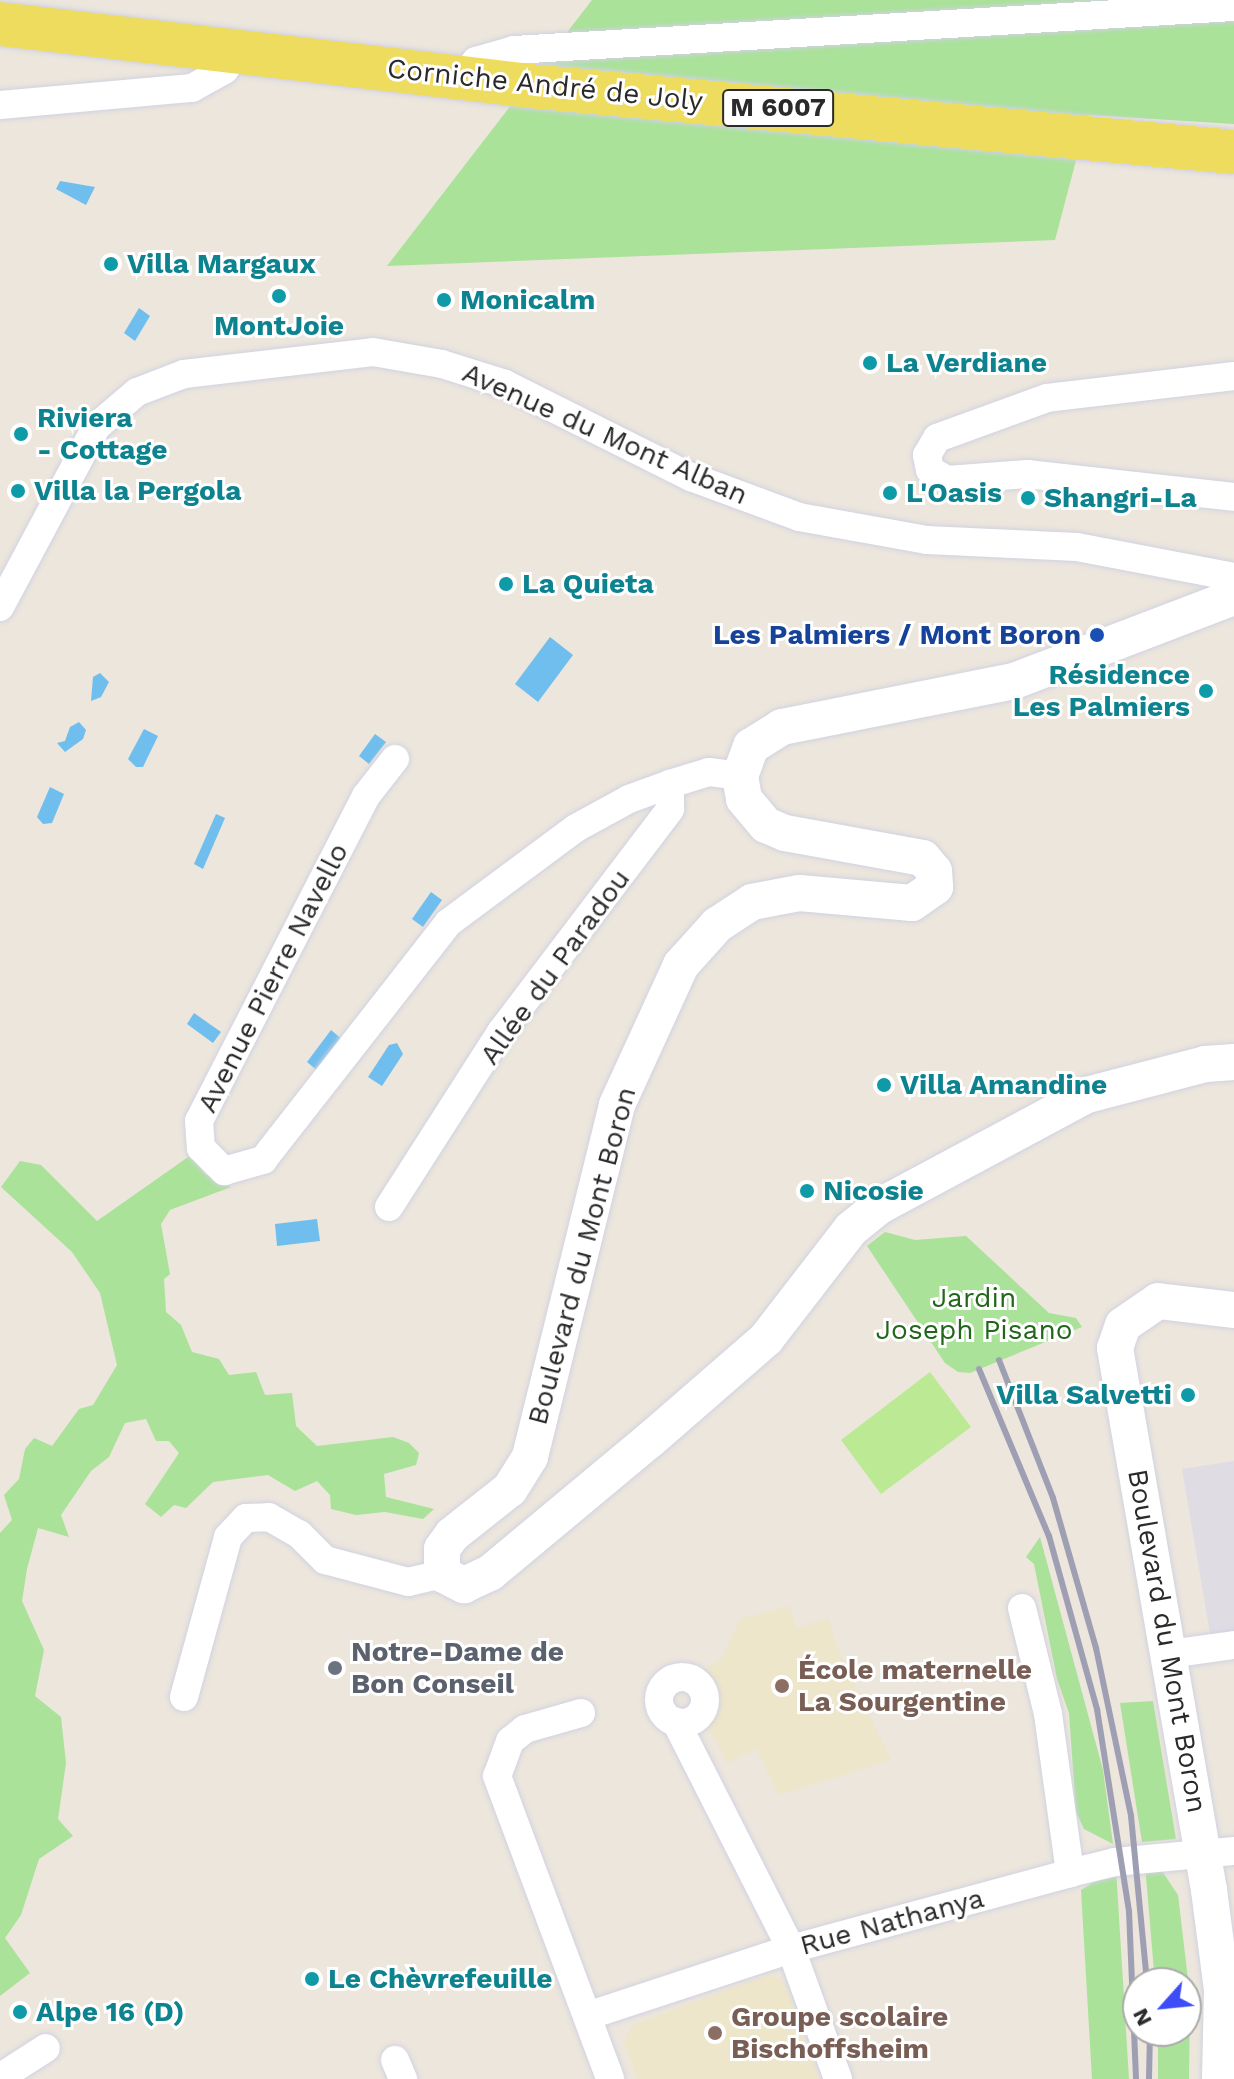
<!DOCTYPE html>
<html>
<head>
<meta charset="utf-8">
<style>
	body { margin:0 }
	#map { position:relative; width:1234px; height:2079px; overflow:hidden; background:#ece6dc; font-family:"Work Sans",sans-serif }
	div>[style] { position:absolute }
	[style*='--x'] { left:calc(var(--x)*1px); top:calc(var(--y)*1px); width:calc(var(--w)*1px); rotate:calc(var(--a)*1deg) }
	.industrial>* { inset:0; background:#dfdce4 }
	.education>* { inset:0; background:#ede6cb }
	.green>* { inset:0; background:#aae299 }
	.pitch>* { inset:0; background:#bce994 }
	.water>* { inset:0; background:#70beed }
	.roads { filter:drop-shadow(0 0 2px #d1d2e2) drop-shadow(0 0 2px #d1d2e2) }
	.minor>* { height:28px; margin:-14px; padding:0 14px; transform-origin:14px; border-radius:14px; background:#fff }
	.minor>.ring { margin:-14px; padding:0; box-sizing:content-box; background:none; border:28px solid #fff; border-radius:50% }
	.tertiary>* { height:36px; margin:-18px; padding:0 18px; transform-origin:18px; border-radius:18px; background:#fff }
	.primary>* { height:44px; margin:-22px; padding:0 22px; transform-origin:22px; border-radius:22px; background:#eedc5e }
	.rail>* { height:6px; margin:-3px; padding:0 3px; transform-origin:3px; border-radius:3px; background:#9f9fb4 }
	.dots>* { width:22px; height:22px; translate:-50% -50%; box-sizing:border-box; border:4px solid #fff; border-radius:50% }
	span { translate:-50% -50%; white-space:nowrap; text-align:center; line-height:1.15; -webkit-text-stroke:6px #fff; paint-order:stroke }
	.shield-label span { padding:2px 6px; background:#fff; border:2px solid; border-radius:6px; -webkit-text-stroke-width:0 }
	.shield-label { font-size:26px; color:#2a2a2a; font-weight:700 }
	.street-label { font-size:28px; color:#2a2a2a }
	.culture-label { font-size:28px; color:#0d838f; font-weight:700 }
	.left { translate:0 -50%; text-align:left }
	.right { translate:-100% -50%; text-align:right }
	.transit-label { font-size:28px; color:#164399; font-weight:700 }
	.park-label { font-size:28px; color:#22661b }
	.worship-label { font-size:28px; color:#5b616d; font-weight:700 }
	.education-label { font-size:28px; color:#785e54; font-weight:700 }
	.north { position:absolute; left:1122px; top:1967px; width:80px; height:80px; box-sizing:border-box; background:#fff; border:2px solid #aaa; border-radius:50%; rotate:243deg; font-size:22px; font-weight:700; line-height:32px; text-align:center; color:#2a2a2a }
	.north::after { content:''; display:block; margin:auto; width:28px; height:36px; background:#3d4cf7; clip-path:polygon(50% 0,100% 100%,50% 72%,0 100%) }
</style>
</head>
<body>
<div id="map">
	<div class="industrial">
		<i style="clip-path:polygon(1234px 1461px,1234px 1636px,1211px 1639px,1182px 1469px)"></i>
	</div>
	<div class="education">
		<i style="clip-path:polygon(789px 1606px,797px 1628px,828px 1618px,840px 1654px,891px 1760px,779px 1795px,756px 1749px,728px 1763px,707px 1726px,717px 1701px,701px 1670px,722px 1658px,740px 1619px)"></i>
		<i style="clip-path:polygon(770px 1974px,785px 1982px,819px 2079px,637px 2079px,624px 2041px,632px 2025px)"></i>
	</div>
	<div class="green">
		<i style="clip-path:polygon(592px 0,1234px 0,1234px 124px,1088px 115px,1055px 240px,387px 266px)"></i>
		<i style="clip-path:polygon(191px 1155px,205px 1174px,231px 1187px,170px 1210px,161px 1224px,170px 1274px,164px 1279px,166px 1312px,181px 1325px,192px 1352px,219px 1359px,229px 1375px,256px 1372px,265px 1395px,292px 1393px,296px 1426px,317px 1446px,393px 1437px,409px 1443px,419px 1453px,416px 1465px,384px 1474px,386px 1497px,434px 1509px,423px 1519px,385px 1512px,356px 1515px,331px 1509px,330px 1495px,317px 1481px,295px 1491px,268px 1475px,213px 1482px,186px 1508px,174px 1505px,161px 1517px,145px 1504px,179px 1453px,169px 1441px,156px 1441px,146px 1419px,125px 1423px,109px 1457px,91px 1471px,61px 1515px,69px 1537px,38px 1528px,27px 1569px,22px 1601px,44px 1650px,35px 1696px,61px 1717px,66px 1763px,58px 1819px,73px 1836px,39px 1859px,21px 1915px,5px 1938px,30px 1973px,0 1996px,0 1533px,12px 1520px,4px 1495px,19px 1479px,25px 1449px,34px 1438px,52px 1446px,79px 1409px,93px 1405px,117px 1365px,100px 1293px,72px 1252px,1px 1187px,20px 1161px,41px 1165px,97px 1221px)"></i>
		<i style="clip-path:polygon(885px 1232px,915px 1240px,966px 1236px,1049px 1313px,1076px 1318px,1082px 1327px,970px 1373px,958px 1372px,945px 1363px,867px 1246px)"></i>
		<i style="clip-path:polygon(1040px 1537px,1103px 1770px,1113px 1844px,1084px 1829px,1076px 1812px,1069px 1713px,1057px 1679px,1034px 1564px,1026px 1557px)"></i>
		<i style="clip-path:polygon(1153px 1701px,1176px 1839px,1142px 1842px,1120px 1703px)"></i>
		<i style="clip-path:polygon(1145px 1865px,1162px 1871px,1178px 1895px,1190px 1996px,1189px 2079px,1158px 2079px,1158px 2031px,1186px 2031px,1186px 1983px,1155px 1983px)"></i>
		<i style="clip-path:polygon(1116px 1869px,1129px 2079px,1092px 2079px,1081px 1890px)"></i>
	</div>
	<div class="pitch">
		<i style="clip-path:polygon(930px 1372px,971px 1427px,881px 1494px,841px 1440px)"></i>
	</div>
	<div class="water">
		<i style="clip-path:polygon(60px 181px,95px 187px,86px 205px,56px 189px)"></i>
		<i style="clip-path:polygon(139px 308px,150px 316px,135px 341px,124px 333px)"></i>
		<i style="clip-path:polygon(550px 637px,573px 655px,538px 702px,515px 684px)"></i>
		<i style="clip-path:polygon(100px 673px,109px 682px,101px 697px,91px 701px,93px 677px)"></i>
		<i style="clip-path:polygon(79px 722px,86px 730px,83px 739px,65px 752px,57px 743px,65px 741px,70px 727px)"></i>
		<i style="clip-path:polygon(144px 729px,158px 736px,143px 767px,136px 767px,128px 759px)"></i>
		<i style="clip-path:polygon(375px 734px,386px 742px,369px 764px,359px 756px)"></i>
		<i style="clip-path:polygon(50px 787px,64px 794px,52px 823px,43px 824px,37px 817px)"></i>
		<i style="clip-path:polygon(216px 814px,225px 818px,203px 869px,194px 864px)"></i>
		<i style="clip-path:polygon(431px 892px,442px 900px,423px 927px,412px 919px)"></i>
		<i style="clip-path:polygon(194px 1013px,221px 1032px,213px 1043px,187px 1024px)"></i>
		<i style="clip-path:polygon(331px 1030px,344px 1041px,319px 1072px,307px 1062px)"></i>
		<i style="clip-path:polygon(397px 1043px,403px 1054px,382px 1086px,368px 1077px,389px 1045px)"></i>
		<i style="clip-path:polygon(317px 1219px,320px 1241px,277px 1246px,275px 1224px)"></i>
	</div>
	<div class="roads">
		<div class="minor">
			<i style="--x:463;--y:78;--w:21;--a:-53"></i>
			<i style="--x:476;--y:61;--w:40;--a:-16"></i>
			<i style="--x:514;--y:50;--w:721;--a:-3.42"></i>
			<i style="--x:0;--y:105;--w:193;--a:-5.1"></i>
			<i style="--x:192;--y:88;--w:37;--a:-29"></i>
			<i style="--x:224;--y:70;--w:23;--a:-50"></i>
			<i style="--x:1234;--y:376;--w:188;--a:173.3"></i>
			<i style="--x:1047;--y:398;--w:117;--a:160"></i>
			<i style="--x:937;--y:438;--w:20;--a:120"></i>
			<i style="--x:927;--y:455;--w:15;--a:79"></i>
			<i style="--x:930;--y:470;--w:20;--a:30"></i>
			<i style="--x:947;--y:480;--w:80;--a:-4.3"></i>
			<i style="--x:1027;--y:474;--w:208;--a:6.3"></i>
			<i style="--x:0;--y:607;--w:204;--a:-61.9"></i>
			<i style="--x:96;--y:427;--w:54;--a:-40.5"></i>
			<i style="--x:137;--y:392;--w:50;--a:-21"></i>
			<i style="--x:184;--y:374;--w:190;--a:-6.6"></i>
			<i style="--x:373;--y:352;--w:70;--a:9.9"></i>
			<i style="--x:442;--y:364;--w:66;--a:17.6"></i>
			<i style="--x:505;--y:384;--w:208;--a:26.6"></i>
			<i style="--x:691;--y:477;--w:115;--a:20.3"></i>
			<i style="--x:799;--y:517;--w:130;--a:10.2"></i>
			<i style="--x:927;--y:540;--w:150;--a:2.7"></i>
			<i style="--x:1077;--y:547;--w:160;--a:10.8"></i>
			<i style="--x:395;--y:759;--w:47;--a:128.1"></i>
			<i style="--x:366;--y:796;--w:365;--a:117.2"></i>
			<i style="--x:199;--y:1121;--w:27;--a:86"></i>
			<i style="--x:201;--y:1148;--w:33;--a:45"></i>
			<i style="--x:224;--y:1171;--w:41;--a:-15.8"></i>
			<i style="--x:263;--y:1160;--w:301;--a:-52"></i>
			<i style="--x:448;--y:923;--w:159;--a:-36.6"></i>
			<i style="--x:576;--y:828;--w:60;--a:-28.7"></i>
			<i style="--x:629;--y:799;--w:44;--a:-20.1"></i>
			<i style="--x:389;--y:1207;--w:208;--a:-57.4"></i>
			<i style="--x:501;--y:1032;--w:280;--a:-52.8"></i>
			<i style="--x:670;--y:809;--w:25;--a:-90"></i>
			<i style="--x:670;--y:784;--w:41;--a:-17.1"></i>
			<i style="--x:709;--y:772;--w:31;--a:7"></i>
			<i style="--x:1022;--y:1608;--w:109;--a:76.2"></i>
			<i style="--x:1048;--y:1714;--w:161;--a:82.1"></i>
			<i style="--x:1170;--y:1654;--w:65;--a:-8"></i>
			<i class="ring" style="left:659px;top:1677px;width:18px;height:18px"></i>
			<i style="--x:184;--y:1697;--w:166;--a:-74.6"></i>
			<i style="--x:228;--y:1537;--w:26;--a:-47"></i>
			<i style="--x:246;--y:1518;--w:23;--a:-2"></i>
			<i style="--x:269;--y:1517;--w:34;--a:30"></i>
			<i style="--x:299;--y:1534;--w:37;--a:45"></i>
			<i style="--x:325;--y:1560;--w:86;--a:14.8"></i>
			<i style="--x:408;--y:1582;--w:35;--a:-13"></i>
			<i style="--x:581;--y:1713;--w:58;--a:164.1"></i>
			<i style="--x:525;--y:1729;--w:19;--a:141"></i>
			<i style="--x:510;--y:1741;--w:37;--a:110"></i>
			<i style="--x:497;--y:1776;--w:323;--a:69.5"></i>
			<i style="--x:676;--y:1722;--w:254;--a:63.1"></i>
			<i style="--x:791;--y:1949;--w:138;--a:70.1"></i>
			<i style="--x:587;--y:2016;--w:215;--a:-18.2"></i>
			<i style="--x:791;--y:1949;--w:289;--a:-15.2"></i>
			<i style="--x:1070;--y:1873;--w:46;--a:-13.7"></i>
			<i style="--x:1115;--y:1862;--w:120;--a:-5.3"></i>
			<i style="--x:395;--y:2060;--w:21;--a:67"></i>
			<i style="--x:9;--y:2079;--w:6;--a:-108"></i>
			<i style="--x:7;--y:2073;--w:46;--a:-32.7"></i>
		</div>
		<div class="tertiary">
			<i style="--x:1234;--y:597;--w:235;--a:159.1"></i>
			<i style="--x:1014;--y:681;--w:237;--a:168.8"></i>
			<i style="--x:782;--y:727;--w:36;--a:148"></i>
			<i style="--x:751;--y:746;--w:32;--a:110"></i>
			<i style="--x:740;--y:776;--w:23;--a:80"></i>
			<i style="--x:744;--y:799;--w:34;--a:50"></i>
			<i style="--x:766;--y:825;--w:21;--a:23"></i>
			<i style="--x:785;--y:833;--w:140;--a:10.3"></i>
			<i style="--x:923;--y:858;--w:17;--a:50"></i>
			<i style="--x:934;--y:871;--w:16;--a:86"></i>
			<i style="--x:935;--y:887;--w:28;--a:145"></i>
			<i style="--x:912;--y:903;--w:113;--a:-174.9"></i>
			<i style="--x:799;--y:893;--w:48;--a:169.2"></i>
			<i style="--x:752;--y:902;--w:42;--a:146.7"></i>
			<i style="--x:717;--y:925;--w:54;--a:132"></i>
			<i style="--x:681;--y:965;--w:154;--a:114.6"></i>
			<i style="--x:617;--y:1105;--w:363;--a:103.9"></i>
			<i style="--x:530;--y:1457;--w:38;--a:122"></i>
			<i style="--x:510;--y:1489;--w:74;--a:141.6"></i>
			<i style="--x:452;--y:1535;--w:17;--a:126"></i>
			<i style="--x:442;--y:1549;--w:25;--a:90"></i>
			<i style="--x:442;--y:1574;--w:25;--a:27"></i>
			<i style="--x:464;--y:1585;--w:29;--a:-25"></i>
			<i style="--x:490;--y:1573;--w:209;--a:-39.8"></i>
			<i style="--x:651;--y:1439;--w:152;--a:-41"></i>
			<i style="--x:766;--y:1339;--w:139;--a:-52.3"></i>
			<i style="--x:851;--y:1229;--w:35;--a:-39"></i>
			<i style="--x:878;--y:1207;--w:237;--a:-28.2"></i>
			<i style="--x:1087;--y:1095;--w:122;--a:-14.7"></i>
			<i style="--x:1205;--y:1064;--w:29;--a:-4"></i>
			<i style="--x:1220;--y:2079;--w:89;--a:-88.7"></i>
			<i style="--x:1222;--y:1990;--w:101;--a:-97.4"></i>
			<i style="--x:1209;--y:1890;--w:550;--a:-99.84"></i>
			<i style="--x:1115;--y:1348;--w:24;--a:-71"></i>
			<i style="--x:1123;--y:1325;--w:42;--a:-34.4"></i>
			<i style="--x:1158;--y:1301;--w:77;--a:6.8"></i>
		</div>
		<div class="primary">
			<i style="--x:0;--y:24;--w:534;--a:6.67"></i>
			<i style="--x:530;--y:86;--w:707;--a:5.36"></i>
		</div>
	</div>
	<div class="rail">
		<i style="--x:999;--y:1360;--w:148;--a:68.6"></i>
		<i style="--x:1053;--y:1498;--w:156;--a:74"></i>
		<i style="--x:1096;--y:1648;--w:172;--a:78.2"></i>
		<i style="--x:1131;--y:1816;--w:168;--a:84.5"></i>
		<i style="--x:979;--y:1369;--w:181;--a:67.3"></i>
		<i style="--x:1049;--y:1536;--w:180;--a:74.5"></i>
		<i style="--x:1097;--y:1709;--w:205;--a:81"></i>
		<i style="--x:1129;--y:1911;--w:168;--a:87.6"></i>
		<i style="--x:1149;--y:2079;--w:48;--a:-88.8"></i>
	</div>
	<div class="dots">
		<i style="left:111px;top:264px;background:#0f9aa8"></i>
		<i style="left:279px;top:296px;background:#0f9aa8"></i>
		<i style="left:444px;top:300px;background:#0f9aa8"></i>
		<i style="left:870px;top:363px;background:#0f9aa8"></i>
		<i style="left:21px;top:434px;background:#0f9aa8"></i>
		<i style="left:18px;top:491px;background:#0f9aa8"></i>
		<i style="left:890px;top:493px;background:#0f9aa8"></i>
		<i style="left:1028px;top:498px;background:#0f9aa8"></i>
		<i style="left:506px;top:584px;background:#0f9aa8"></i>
		<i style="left:1097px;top:635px;background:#1a4fb4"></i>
		<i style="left:1206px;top:691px;background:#0f9aa8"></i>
		<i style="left:884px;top:1085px;background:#0f9aa8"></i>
		<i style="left:807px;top:1191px;background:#0f9aa8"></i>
		<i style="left:1188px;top:1395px;background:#0f9aa8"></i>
		<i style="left:335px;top:1668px;background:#6b7280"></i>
		<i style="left:782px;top:1686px;background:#8d6e63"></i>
		<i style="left:312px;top:1979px;background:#0f9aa8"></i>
		<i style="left:20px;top:2012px;background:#0f9aa8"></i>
		<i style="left:715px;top:2033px;background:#8d6e63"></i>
	</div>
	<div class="shield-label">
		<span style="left:778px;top:108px">M 6007</span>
	</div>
	<div class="street-label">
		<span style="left:545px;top:85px;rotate:6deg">Corniche André de Joly</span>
		<span style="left:605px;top:434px;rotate:24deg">Avenue du Mont Alban</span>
		<span style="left:555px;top:967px;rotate:-54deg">Allée du Paradou</span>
		<span style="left:273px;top:978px;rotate:-63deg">Avenue Pierre Navello</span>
		<span style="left:582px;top:1256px;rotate:-75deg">Boulevard du Mont Boron</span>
		<span style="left:1167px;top:1641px;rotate:80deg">Boulevard du Mont Boron</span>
		<span style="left:892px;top:1922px;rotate:-15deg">Rue Nathanya</span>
	</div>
	<div class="culture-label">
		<span class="left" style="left:127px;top:264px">Villa Margaux</span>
		<span class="left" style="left:460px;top:300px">Monicalm</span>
		<span style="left:279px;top:326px">MontJoie</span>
		<span class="left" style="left:886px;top:363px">La Verdiane</span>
		<span class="left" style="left:37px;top:434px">Riviera<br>- Cottage</span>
		<span class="left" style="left:34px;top:491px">Villa la Pergola</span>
		<span class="left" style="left:906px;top:493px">L'Oasis</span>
		<span class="left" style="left:1044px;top:498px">Shangri-La</span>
		<span class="left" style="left:522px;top:584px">La Quieta</span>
		<span class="right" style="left:1190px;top:691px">Résidence<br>Les Palmiers</span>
		<span class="left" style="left:900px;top:1085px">Villa Amandine</span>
		<span class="left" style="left:823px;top:1191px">Nicosie</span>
		<span class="right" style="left:1172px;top:1395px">Villa Salvetti</span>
		<span class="left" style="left:328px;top:1979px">Le Chèvrefeuille</span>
		<span class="left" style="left:36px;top:2012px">Alpe 16 (D)</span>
	</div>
	<div class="transit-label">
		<span class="right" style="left:1081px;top:635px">Les Palmiers / Mont Boron</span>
	</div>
	<div class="park-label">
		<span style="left:974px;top:1314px">Jardin<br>Joseph Pisano</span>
	</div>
	<div class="worship-label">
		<span class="left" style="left:351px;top:1668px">Notre-Dame de<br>Bon Conseil</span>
	</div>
	<div class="education-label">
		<span class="left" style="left:798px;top:1686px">École maternelle<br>La Sourgentine</span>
		<span class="left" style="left:731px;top:2033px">Groupe scolaire<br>Bischoffsheim</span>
	</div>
	<div class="north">N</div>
</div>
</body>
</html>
